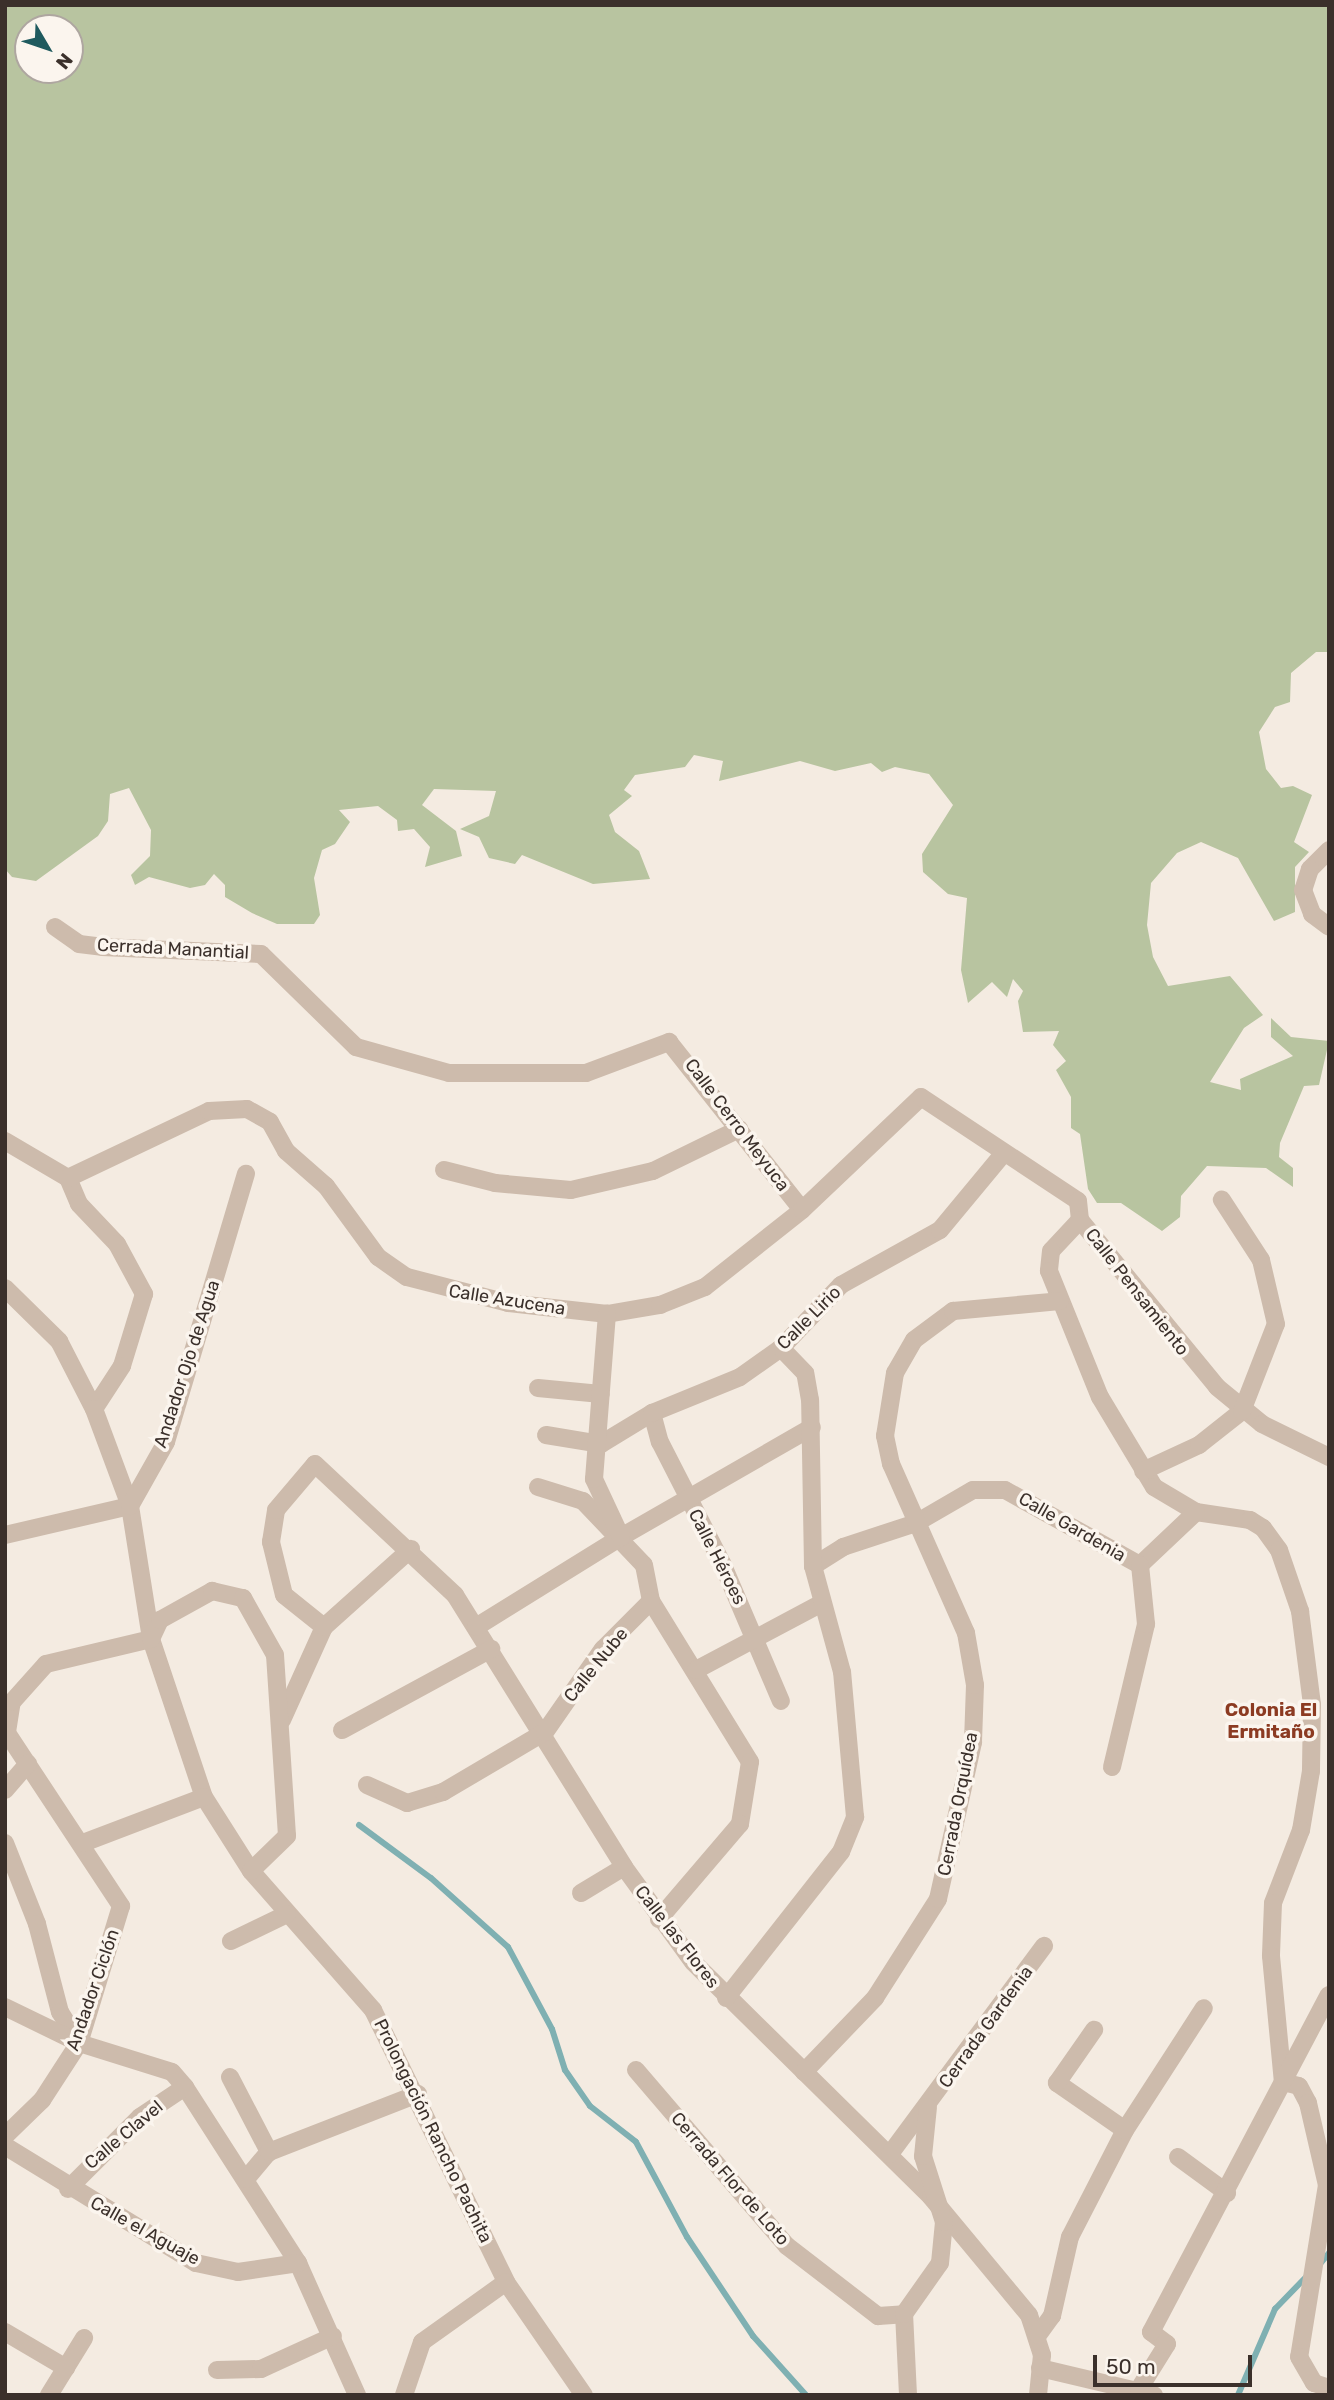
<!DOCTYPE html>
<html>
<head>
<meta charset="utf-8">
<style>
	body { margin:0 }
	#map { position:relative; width:1334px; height:2400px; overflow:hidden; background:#f4ebe1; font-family:Rubik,sans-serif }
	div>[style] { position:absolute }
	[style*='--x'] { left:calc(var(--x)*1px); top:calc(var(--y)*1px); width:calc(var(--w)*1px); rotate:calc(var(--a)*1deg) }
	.green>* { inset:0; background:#b8c4a0 }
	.stream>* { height:6px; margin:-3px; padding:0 3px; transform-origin:3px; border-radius:3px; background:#7fb0b2 }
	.street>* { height:18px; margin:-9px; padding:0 9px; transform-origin:9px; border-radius:9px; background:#cdbbac }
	span { translate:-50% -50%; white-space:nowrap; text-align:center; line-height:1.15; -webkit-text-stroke:7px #fbf5ee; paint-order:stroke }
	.street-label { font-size:18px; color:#3b302b }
	.neighbourhood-label { font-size:19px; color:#8c3b22; font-weight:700 }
	.frame { position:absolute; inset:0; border:7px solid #3b302b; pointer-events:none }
	.north { position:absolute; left:14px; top:14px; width:70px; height:70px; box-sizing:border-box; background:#fbf5ee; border:2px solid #aea6a0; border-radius:50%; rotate:129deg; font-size:19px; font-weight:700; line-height:28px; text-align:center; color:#3b302b }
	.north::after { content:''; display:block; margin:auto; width:24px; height:32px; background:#1f5a5e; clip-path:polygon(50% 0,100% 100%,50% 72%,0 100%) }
	.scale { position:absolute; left:1093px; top:2355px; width:159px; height:32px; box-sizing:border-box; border:4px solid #3b302b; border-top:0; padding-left:9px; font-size:21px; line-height:24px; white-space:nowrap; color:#3b302b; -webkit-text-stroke:5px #fbf5ee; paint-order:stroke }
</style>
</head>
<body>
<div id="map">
	<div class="green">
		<i style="clip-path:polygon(evenodd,5px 5px,1329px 5px,1329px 652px,1316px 652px,1291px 673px,1290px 702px,1275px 707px,1259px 732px,1266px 769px,1281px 788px,1293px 786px,1312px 795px,1294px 842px,1309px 852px,1295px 867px,1295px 912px,1274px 921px,1238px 858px,1201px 842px,1177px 853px,1151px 883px,1147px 925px,1153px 957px,1168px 986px,1230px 976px,1263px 1015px,1244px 1028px,1210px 1082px,1241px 1090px,1240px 1079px,1293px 1056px,1271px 1037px,1271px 1018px,1291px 1037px,1329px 1041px,1319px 1085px,1304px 1086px,1280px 1143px,1279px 1157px,1293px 1168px,1293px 1187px,1266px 1168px,1207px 1166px,1181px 1196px,1180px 1217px,1162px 1231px,1121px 1203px,1097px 1203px,1088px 1189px,1080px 1134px,1071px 1128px,1071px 1097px,1056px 1070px,1066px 1061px,1053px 1045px,1059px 1031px,1023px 1032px,1018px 1001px,1023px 991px,1013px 979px,1007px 997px,992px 982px,968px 1003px,961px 970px,967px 898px,948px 894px,923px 872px,922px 854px,953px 805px,929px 774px,895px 767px,882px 772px,871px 763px,835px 771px,800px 761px,719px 781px,723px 761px,694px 755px,685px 767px,635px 775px,624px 790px,632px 796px,609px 815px,615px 832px,639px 851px,650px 879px,593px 884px,522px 855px,515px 864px,489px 858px,479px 837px,460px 829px,489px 816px,496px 791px,434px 789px,422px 805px,456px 831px,462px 856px,425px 867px,430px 847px,414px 829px,398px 831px,397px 820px,378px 806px,339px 810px,350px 822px,335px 844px,322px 850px,314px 878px,320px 915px,314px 924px,277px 924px,252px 913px,225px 897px,225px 885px,214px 874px,205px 885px,190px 888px,149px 877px,135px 885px,131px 875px,150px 856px,151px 830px,129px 788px,110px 794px,108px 821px,98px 836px,36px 881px,12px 877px,5px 869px,5px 5px,28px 28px,70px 28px,70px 70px,28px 70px,28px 28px)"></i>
	</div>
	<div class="stream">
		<i style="--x:359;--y:1825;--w:89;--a:36.4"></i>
		<i style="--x:431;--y:1878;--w:103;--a:41.9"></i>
		<i style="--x:508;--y:1947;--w:93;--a:61.8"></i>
		<i style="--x:552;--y:2029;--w:43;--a:72.4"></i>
		<i style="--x:565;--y:2070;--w:44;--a:55.2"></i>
		<i style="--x:590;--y:2106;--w:58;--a:38"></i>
		<i style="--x:636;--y:2142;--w:108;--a:61.8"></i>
		<i style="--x:687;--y:2237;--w:119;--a:56.3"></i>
		<i style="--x:753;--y:2336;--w:79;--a:48.1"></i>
		<i style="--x:1319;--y:2265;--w:16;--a:-50"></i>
		<i style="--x:1238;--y:2395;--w:94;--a:-66.7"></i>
		<i style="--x:1275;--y:2309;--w:47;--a:-45.9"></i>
	</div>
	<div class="street">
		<i style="--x:1329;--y:850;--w:27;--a:135"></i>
		<i style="--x:1310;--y:869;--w:22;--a:108"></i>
		<i style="--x:1303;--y:890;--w:26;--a:69"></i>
		<i style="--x:1312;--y:914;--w:21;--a:37"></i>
		<i style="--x:55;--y:927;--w:29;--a:35"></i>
		<i style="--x:79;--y:944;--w:23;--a:7"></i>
		<i style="--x:102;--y:947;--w:159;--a:2.5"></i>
		<i style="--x:261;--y:954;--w:133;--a:44.4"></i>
		<i style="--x:356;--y:1047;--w:97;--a:15.6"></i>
		<i style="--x:449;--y:1073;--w:137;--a:0"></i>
		<i style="--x:586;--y:1073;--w:89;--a:-20.5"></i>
		<i style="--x:669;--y:1042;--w:214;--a:51.6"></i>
		<i style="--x:5;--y:1141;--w:73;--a:30.4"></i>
		<i style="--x:68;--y:1178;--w:28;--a:67"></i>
		<i style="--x:79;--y:1204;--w:55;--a:46.5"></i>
		<i style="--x:117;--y:1244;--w:57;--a:61.6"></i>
		<i style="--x:144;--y:1294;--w:75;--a:107"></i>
		<i style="--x:122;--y:1366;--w:51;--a:123.1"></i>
		<i style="--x:444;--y:1170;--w:53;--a:14.3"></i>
		<i style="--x:495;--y:1183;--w:76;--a:5.3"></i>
		<i style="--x:571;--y:1190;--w:84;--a:-13"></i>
		<i style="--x:653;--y:1171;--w:96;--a:-26"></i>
		<i style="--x:68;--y:1178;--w:156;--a:-25.4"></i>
		<i style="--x:209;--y:1111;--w:38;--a:-3"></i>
		<i style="--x:247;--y:1109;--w:26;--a:29"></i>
		<i style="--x:270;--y:1122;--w:33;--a:61"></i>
		<i style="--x:286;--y:1151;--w:53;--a:41.2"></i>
		<i style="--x:326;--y:1186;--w:88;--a:53.8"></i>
		<i style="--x:378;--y:1257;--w:35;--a:35"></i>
		<i style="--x:407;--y:1277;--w:104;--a:14.4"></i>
		<i style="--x:508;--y:1303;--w:100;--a:6.3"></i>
		<i style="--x:607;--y:1314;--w:54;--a:-9.6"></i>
		<i style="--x:660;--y:1305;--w:48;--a:-21.8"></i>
		<i style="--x:705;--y:1287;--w:124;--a:-38.4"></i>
		<i style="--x:802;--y:1210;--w:164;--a:-43.5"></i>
		<i style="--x:921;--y:1097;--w:188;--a:33.5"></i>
		<i style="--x:1078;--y:1201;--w:19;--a:84"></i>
		<i style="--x:1080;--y:1220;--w:216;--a:50.6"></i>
		<i style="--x:1217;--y:1387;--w:58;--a:39.4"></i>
		<i style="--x:1262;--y:1424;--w:75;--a:26.2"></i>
		<i style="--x:1080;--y:1220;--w:42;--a:133.1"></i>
		<i style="--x:1051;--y:1251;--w:20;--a:96"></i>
		<i style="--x:1049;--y:1271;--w:136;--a:68"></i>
		<i style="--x:1100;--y:1397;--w:105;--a:59"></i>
		<i style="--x:1154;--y:1487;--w:49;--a:30.8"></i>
		<i style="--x:1196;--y:1512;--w:55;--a:8.4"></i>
		<i style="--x:1250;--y:1520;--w:15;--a:32"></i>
		<i style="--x:1263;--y:1528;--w:27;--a:54"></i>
		<i style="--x:1279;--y:1550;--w:65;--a:71"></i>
		<i style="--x:1300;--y:1611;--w:95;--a:82.7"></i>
		<i style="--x:1312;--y:1705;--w:66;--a:90.9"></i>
		<i style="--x:1311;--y:1771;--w:60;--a:99.6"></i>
		<i style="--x:1301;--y:1830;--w:78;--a:111"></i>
		<i style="--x:1273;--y:1903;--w:53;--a:92.2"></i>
		<i style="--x:1271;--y:1956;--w:127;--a:84.6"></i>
		<i style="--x:5;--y:1288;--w:76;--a:44.5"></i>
		<i style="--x:59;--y:1341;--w:76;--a:62.8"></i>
		<i style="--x:94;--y:1409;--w:103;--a:69.6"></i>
		<i style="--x:130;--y:1506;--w:135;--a:81"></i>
		<i style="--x:151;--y:1639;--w:167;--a:71.5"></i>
		<i style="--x:204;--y:1797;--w:88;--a:57.6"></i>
		<i style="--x:251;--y:1871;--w:185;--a:48.7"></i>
		<i style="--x:373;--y:2010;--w:303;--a:63.9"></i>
		<i style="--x:506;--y:2282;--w:137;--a:55.4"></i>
		<i style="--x:538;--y:1388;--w:63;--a:5.4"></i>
		<i style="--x:652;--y:1413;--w:30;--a:75"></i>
		<i style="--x:660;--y:1442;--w:136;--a:62.9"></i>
		<i style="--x:722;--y:1563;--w:150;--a:66.9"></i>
		<i style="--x:546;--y:1435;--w:56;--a:9.3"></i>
		<i style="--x:601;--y:1444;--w:60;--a:-31.3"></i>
		<i style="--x:652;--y:1413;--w:95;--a:-22.2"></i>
		<i style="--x:740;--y:1377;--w:50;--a:-35.3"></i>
		<i style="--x:781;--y:1348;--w:87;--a:-46.4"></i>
		<i style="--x:841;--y:1285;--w:113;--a:-29.1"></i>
		<i style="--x:940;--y:1230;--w:100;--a:-50.3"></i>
		<i style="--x:1143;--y:1471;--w:62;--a:-24.9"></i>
		<i style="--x:1199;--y:1445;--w:55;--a:-38.3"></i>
		<i style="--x:1242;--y:1411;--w:93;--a:-68.7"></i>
		<i style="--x:1276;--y:1324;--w:66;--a:-103.2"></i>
		<i style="--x:1261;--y:1260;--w:72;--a:-123"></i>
		<i style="--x:538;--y:1487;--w:47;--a:17.3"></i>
		<i style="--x:583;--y:1501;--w:88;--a:46.4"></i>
		<i style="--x:644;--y:1565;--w:37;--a:79"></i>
		<i style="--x:651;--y:1601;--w:189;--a:58.4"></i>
		<i style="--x:750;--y:1762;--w:63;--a:99.2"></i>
		<i style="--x:740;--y:1824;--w:125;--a:130.5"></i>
		<i style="--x:5;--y:1535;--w:128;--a:-13.1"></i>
		<i style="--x:130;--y:1506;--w:73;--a:-60.6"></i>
		<i style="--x:166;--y:1442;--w:280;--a:-73.4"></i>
		<i style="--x:621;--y:1537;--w:220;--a:-29.9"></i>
		<i style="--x:1140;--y:1565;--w:77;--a:-43.4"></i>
		<i style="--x:813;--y:1566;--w:36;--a:-32"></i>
		<i style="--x:843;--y:1547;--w:77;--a:-18.2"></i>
		<i style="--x:916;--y:1523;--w:66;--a:-30.1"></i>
		<i style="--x:973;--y:1490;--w:32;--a:0"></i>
		<i style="--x:1005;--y:1490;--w:154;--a:29.1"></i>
		<i style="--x:324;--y:1627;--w:51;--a:-141.3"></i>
		<i style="--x:284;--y:1595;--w:55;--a:-103.8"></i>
		<i style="--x:271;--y:1542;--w:32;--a:-81"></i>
		<i style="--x:276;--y:1510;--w:60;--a:-49.7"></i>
		<i style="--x:315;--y:1464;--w:192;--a:43.1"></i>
		<i style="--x:455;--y:1595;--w:320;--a:58.1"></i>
		<i style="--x:624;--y:1867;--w:117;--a:54"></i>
		<i style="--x:693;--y:1962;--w:334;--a:44.6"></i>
		<i style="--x:931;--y:2197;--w:153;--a:50.3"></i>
		<i style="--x:1029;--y:2315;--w:42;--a:72"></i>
		<i style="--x:1042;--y:2355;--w:40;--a:95.7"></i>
		<i style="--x:476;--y:1627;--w:171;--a:-31.8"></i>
		<i style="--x:621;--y:1537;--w:64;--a:-115"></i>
		<i style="--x:594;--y:1479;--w:166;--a:-85.5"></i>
		<i style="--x:696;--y:1670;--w:140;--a:-28"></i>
		<i style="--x:282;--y:1720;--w:102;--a:-65.7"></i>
		<i style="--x:324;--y:1627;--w:117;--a:-41.9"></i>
		<i style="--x:5;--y:1730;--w:211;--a:56.6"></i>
		<i style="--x:121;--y:1906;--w:143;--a:107"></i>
		<i style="--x:79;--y:2043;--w:68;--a:123"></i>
		<i style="--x:42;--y:2100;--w:52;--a:135.8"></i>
		<i style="--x:342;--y:1730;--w:170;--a:-28.5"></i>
		<i style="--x:7;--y:1732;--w:30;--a:-81"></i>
		<i style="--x:12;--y:1702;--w:51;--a:-48.2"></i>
		<i style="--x:46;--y:1664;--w:108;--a:-13.4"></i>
		<i style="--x:151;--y:1639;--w:21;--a:-65"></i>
		<i style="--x:160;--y:1620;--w:60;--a:-29.1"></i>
		<i style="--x:212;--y:1591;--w:32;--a:13"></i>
		<i style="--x:243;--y:1598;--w:65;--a:60.7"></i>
		<i style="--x:275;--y:1655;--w:181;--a:86.2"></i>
		<i style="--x:287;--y:1836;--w:50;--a:135.8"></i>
		<i style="--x:1112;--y:1767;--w:147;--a:-76.6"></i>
		<i style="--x:1146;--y:1624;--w:59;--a:-95.8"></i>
		<i style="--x:367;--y:1785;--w:44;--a:24.2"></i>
		<i style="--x:407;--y:1803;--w:38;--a:-17"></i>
		<i style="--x:443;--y:1792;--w:118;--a:-30.5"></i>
		<i style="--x:545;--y:1732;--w:101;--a:-55.1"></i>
		<i style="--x:603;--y:1649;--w:68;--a:-45"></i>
		<i style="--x:5;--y:1790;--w:35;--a:-49"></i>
		<i style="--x:5;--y:1843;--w:87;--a:68.4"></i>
		<i style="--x:37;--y:1924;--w:91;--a:75.4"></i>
		<i style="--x:60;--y:2012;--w:36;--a:58"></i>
		<i style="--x:79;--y:2043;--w:97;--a:17.3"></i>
		<i style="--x:172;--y:2072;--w:20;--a:49"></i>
		<i style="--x:185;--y:2087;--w:209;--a:57.3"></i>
		<i style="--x:298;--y:2263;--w:145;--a:65.9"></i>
		<i style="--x:83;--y:1843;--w:129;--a:-20.8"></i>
		<i style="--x:581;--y:1893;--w:50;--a:-31.2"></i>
		<i style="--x:231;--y:1941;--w:62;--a:-25.7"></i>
		<i style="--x:726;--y:1998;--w:186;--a:-51.8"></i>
		<i style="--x:841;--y:1852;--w:38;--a:-68"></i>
		<i style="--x:855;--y:1817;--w:146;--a:-95.1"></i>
		<i style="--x:842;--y:1672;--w:110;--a:-105.3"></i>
		<i style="--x:813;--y:1566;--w:166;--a:-91"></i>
		<i style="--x:810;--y:1400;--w:27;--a:-100"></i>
		<i style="--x:805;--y:1373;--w:35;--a:-134"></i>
		<i style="--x:5;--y:2007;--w:82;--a:25.9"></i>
		<i style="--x:636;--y:2070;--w:232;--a:49.4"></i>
		<i style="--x:787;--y:2246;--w:115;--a:37.6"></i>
		<i style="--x:878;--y:2316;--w:26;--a:-4"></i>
		<i style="--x:804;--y:2072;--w:103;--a:-46.2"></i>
		<i style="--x:875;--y:1998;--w:117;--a:-57.5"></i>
		<i style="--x:938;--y:1899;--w:161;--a:-77.4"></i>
		<i style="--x:973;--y:1742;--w:57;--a:-88"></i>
		<i style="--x:975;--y:1685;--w:53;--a:-99.8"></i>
		<i style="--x:966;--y:1633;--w:185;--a:-113.9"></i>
		<i style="--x:891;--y:1464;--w:29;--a:-102"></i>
		<i style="--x:885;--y:1436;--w:64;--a:-81"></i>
		<i style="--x:895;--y:1373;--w:38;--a:-60"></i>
		<i style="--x:914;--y:1340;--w:49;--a:-36.6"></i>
		<i style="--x:953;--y:1311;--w:107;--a:-5.3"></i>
		<i style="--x:230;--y:2077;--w:85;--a:62.5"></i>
		<i style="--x:1283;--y:2082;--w:16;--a:14"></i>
		<i style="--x:1299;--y:2086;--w:19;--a:62"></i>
		<i style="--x:1308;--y:2103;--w:84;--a:77"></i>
		<i style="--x:1327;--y:2185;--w:174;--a:99.2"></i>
		<i style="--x:1299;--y:2357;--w:30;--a:60"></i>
		<i style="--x:1314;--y:2383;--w:16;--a:18"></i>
		<i style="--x:1125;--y:2130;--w:145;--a:-57.1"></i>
		<i style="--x:5;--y:2146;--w:224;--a:31.5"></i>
		<i style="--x:196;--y:2263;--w:43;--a:12.1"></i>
		<i style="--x:238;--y:2272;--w:61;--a:-8.5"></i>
		<i style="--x:890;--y:2154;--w:259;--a:-53.5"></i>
		<i style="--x:1178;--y:2157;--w:61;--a:36.3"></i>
		<i style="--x:246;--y:2179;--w:35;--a:-50"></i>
		<i style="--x:269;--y:2152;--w:160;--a:-21.3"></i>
		<i style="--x:68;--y:2189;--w:102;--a:-45"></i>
		<i style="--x:140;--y:2117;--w:54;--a:-33.7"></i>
		<i style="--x:5;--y:2332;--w:71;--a:30.5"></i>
		<i style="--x:1038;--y:2335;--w:24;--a:-54"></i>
		<i style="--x:1052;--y:2316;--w:81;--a:-77.2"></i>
		<i style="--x:1070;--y:2237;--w:120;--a:-62.8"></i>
		<i style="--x:1125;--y:2130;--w:83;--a:-145.3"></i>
		<i style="--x:1057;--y:2083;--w:65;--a:-55.1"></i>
		<i style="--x:1040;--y:2368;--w:117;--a:13.3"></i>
		<i style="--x:217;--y:2370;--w:44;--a:-1.3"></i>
		<i style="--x:261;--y:2369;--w:79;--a:-24.6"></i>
		<i style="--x:1139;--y:2389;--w:53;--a:-58.1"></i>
		<i style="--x:1167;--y:2344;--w:20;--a:-143"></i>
		<i style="--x:1151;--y:2332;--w:381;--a:-62.2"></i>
		<i style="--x:49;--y:2395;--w:67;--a:-58.4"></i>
		<i style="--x:404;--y:2395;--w:56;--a:-71.2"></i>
		<i style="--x:422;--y:2342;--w:103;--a:-35.5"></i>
		<i style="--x:908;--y:2395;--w:81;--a:-92.8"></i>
		<i style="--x:904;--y:2314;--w:62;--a:-54.8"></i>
		<i style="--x:940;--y:2263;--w:41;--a:-84.4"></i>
		<i style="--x:944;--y:2222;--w:69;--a:-107.7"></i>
		<i style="--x:923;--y:2156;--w:49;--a:-84.2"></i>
	</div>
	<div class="street-label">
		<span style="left:173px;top:949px;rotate:3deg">Cerrada Manantial</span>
		<span style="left:737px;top:1125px;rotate:53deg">Calle Cerro Meyuca</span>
		<span style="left:1137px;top:1292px;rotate:52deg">Calle Pensamiento</span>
		<span style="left:507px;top:1300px;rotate:9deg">Calle Azucena</span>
		<span style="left:809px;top:1318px;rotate:-45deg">Calle Lirio</span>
		<span style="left:187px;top:1364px;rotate:-72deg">Andador Ojo de Agua</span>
		<span style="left:1072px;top:1527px;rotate:30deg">Calle Gardenia</span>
		<span style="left:717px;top:1557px;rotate:63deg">Calle Héroes</span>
		<span style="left:596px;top:1665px;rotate:-51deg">Calle Nube</span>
		<span style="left:958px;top:1804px;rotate:-79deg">Cerrada Orquídea</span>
		<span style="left:677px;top:1937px;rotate:52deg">Calle las Flores</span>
		<span style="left:93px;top:1990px;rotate:-71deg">Andador Ciclón</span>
		<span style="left:986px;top:2027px;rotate:-54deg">Cerrada Gardenia</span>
		<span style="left:433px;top:2131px;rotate:64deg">Prolongación Rancho Pachita</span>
		<span style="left:124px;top:2135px;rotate:-40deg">Calle Clavel</span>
		<span style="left:730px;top:2179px;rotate:49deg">Cerrada Flor de Loto</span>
		<span style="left:145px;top:2231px;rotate:29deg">Calle el Aguaje</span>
	</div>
	<div class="neighbourhood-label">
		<span style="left:1271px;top:1721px">Colonia El<br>Ermitaño</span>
	</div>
	<div class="frame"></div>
	<div class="north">N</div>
	<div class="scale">50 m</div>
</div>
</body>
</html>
